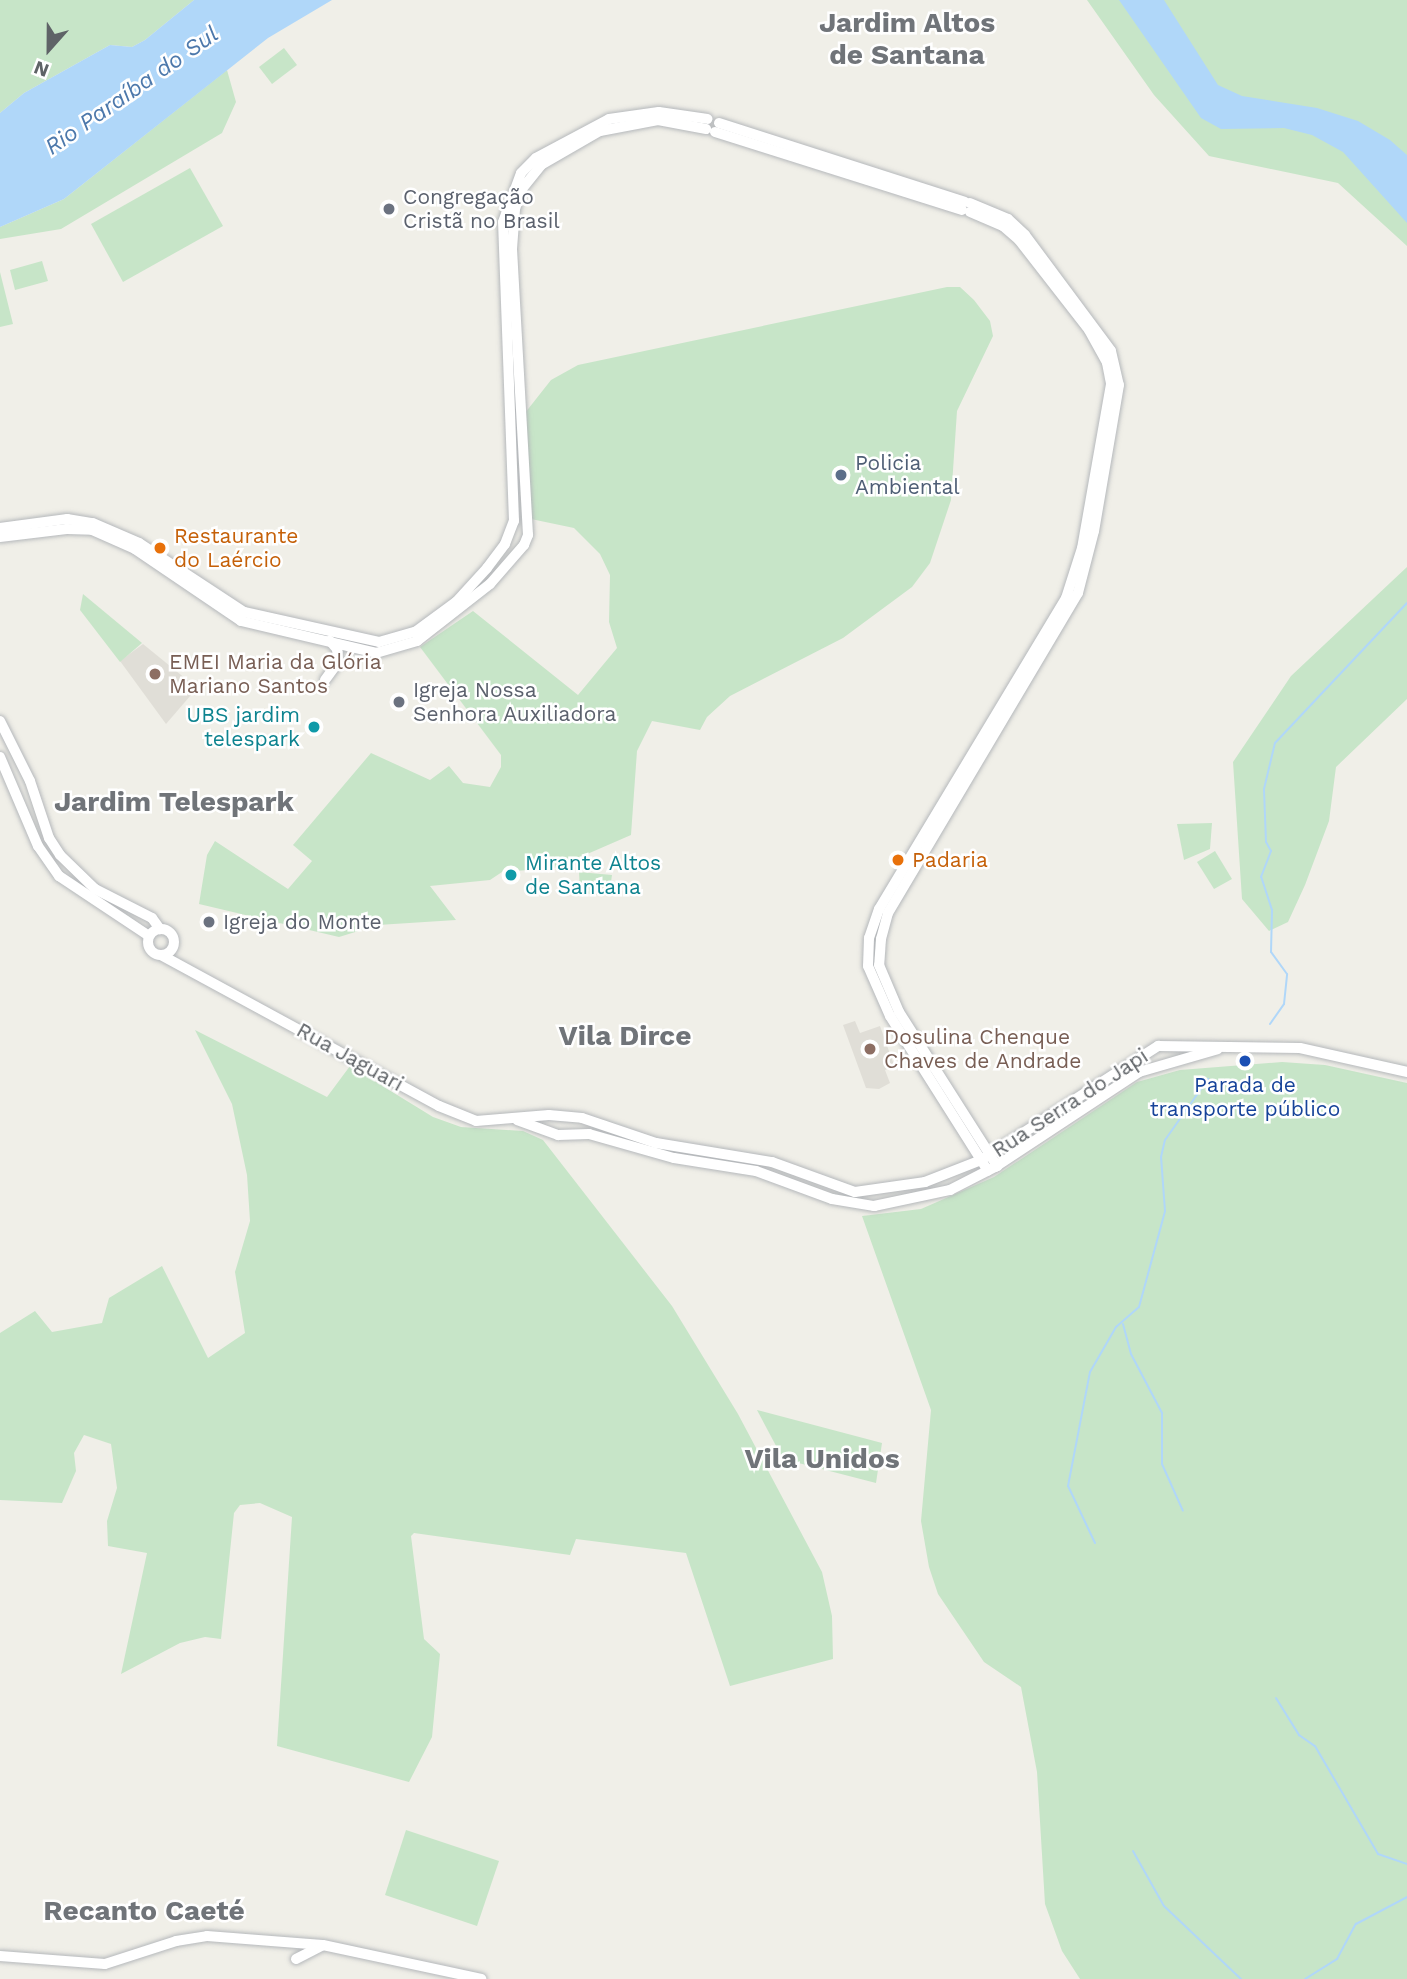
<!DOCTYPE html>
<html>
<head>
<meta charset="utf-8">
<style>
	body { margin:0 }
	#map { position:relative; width:1407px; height:1979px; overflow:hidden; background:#f0efe8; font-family:"Work Sans",sans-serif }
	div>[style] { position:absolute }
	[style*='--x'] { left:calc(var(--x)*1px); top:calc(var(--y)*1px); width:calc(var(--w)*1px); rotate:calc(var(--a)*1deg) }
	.education>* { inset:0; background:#e0ded7 }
	.green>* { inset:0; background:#c7e5c8 }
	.water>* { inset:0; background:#b0d7f9 }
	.stream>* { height:2px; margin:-1px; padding:0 1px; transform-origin:1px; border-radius:1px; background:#b0d7f9 }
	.roads { filter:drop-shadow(0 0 2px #b5b8bb) drop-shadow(0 0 2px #b5b8bb) }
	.minor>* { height:10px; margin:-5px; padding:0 5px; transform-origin:5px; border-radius:5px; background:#fff }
	.minor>.ring { margin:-5px; padding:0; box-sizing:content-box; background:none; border:10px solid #fff; border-radius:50% }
	.dots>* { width:19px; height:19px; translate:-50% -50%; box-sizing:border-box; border:4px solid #fff; border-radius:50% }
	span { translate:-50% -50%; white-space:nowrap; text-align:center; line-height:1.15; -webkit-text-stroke:5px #fff; paint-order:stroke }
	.worship-label { font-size:21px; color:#5b616d }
	.left { translate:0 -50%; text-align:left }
	.service-label { font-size:21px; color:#4e5e75 }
	.food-label { font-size:21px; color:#c56008 }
	.education-label { font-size:21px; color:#785e54 }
	.culture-label { font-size:21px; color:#0d838f }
	.right { translate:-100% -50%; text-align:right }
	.street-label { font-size:21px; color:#5f6367 }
	.transit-label { font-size:21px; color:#164399 }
	.water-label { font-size:23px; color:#4c78ab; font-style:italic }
	.district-label { font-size:28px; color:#707479; font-weight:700 }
	.north { position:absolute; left:14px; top:14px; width:70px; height:70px; -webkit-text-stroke:5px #fff; paint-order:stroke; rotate:201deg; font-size:19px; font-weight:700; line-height:28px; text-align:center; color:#5f6367 }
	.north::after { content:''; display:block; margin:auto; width:24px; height:32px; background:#5f6367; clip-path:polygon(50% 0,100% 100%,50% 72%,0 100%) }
</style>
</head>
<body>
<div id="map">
	<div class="education">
		<i style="clip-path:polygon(143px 644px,197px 688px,166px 724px,120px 661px)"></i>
		<i style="clip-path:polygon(855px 1021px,860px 1033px,880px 1026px,894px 1065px,885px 1070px,890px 1083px,879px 1089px,866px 1088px,843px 1025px)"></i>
	</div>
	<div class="green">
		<i style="clip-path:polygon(0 0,194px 0,145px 40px,132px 47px,110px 45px,24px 93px,0 113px)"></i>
		<i style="clip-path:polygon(1087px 0,1407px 0,1407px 246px,1338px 183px,1209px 156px,1154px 95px)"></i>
		<i style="clip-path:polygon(284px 48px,297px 65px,272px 84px,259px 67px)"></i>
		<i style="clip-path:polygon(227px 70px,236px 102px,222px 133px,61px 229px,0 239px,0 227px,64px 199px)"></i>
		<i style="clip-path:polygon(190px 168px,223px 226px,123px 282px,91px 224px)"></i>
		<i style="clip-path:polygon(42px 261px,48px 281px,15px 290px,10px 270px)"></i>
		<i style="clip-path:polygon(0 272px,13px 324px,0 327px)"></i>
		<i style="clip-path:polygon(947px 287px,960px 287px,974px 300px,990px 321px,993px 336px,957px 411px,951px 500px,930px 563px,912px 587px,843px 638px,730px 696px,707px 717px,700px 730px,652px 721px,637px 751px,631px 835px,555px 868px,502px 872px,490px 880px,430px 886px,456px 920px,378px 925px,339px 937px,199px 904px,207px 855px,215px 841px,288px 889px,312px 861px,293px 845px,371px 753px,430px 780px,449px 766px,463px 783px,490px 787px,501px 767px,501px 755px,420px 647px,473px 611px,578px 695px,617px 648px,609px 622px,610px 575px,600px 554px,574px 528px,531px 519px,525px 413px,551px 380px,578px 365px)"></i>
		<i style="clip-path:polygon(1407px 567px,1407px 699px,1336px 767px,1329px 821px,1305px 885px,1288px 922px,1269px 931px,1242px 899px,1233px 762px,1291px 676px)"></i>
		<i style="clip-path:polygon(83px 594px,142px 643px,120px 662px,80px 610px)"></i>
		<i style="clip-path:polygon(1212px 823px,1210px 849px,1184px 860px,1177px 824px)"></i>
		<i style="clip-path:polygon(1215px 851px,1232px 879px,1214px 889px,1197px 862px)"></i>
		<i style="clip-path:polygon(579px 872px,612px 875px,609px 896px,580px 893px)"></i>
		<i style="clip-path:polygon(195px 1030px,327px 1097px,350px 1066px,433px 1117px,461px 1127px,523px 1131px,543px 1140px,672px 1306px,738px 1414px,822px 1572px,832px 1616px,833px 1659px,730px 1686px,686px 1553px,576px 1539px,570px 1555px,414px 1533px,411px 1536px,424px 1639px,440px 1654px,432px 1737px,409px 1782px,277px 1746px,292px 1517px,260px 1503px,240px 1505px,234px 1513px,221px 1639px,205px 1637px,180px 1643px,121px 1674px,147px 1553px,108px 1546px,107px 1521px,117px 1488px,111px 1444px,84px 1435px,74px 1453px,76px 1471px,62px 1503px,0 1500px,0 1333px,35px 1311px,52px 1332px,102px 1323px,109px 1298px,162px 1266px,208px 1358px,245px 1333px,235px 1272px,250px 1221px,247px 1175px,232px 1104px)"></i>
		<i style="clip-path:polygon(1282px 1062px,1325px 1065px,1407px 1083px,1407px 1979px,1080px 1979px,1062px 1951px,1045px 1904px,1037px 1772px,1021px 1687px,984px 1662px,938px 1594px,929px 1567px,921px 1521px,931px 1410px,862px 1216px,921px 1209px,994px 1177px,1137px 1082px,1180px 1070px)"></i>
		<i style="clip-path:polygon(757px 1410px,882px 1443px,876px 1483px,783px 1459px)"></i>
		<i style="clip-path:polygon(406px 1830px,499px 1861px,477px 1926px,385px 1895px)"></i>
	</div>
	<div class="water">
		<i style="clip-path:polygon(194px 0,332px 0,268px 38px,64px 199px,0 227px,0 113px,24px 93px,110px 45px,132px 47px,145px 40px)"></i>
		<i style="clip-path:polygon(1119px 0,1164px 0,1218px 85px,1242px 96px,1317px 108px,1358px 121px,1390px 140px,1407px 155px,1407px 223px,1343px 152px,1312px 135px,1284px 128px,1221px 129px,1201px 118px)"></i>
	</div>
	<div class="stream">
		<i style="--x:1270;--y:1024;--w:24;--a:-55"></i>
		<i style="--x:1284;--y:1004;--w:30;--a:-84"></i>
		<i style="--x:1287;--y:974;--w:27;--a:-126"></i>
		<i style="--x:1271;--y:952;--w:42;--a:-88.6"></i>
		<i style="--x:1272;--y:910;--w:35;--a:-108"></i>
		<i style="--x:1261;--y:877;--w:28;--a:-69"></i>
		<i style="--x:1271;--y:851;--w:10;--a:-119"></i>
		<i style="--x:1266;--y:842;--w:53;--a:-92.2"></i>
		<i style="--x:1264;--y:789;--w:47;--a:-76.6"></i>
		<i style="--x:1275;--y:743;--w:192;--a:-46.7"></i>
		<i style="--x:1123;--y:1324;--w:31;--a:75"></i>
		<i style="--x:1131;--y:1354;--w:67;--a:62.3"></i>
		<i style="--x:1162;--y:1413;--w:51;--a:90"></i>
		<i style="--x:1162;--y:1464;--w:51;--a:65.9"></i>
		<i style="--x:1095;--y:1543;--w:63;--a:-115.3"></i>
		<i style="--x:1068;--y:1486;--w:116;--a:-79.1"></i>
		<i style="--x:1090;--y:1372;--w:52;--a:-60"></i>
		<i style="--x:1116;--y:1327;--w:30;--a:-41"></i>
		<i style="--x:1139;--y:1307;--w:99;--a:-74.8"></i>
		<i style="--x:1165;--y:1211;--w:54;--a:-94.2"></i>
		<i style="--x:1161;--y:1157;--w:17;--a:-77"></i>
		<i style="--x:1165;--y:1140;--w:75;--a:-54.8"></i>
		<i style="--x:1276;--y:1698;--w:44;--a:58.1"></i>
		<i style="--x:1299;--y:1735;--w:19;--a:35"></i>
		<i style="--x:1315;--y:1746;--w:125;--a:59.7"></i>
		<i style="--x:1378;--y:1854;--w:31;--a:19"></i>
		<i style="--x:1133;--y:1851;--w:63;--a:60.6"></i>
		<i style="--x:1164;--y:1906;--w:106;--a:43.5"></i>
		<i style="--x:1305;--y:1979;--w:38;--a:-32"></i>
		<i style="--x:1337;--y:1959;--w:40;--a:-62"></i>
		<i style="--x:1356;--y:1924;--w:58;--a:-27.9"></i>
	</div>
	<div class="roads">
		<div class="minor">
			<i style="--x:719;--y:123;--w:258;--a:17.8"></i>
			<i style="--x:715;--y:132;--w:259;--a:17.5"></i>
			<i style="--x:970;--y:203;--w:41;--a:22.8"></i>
			<i style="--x:1008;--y:219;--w:23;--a:43"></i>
			<i style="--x:1025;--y:235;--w:144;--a:53.4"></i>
			<i style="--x:1111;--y:351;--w:35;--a:77"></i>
			<i style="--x:1119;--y:385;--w:148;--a:99.7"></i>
			<i style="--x:1094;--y:531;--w:64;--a:104.5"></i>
			<i style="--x:1078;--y:593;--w:372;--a:120.7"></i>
			<i style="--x:888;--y:913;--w:27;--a:105"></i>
			<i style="--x:881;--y:939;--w:26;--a:94"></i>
			<i style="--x:879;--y:965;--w:51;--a:66.9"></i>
			<i style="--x:899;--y:1012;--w:183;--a:57.5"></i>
			<i style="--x:970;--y:212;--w:36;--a:23"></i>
			<i style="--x:1003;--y:226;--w:21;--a:41"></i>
			<i style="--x:1019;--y:240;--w:114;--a:52.1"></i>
			<i style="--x:1089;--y:330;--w:38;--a:61"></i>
			<i style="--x:1107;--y:363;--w:21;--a:79"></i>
			<i style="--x:1111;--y:384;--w:167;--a:100"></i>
			<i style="--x:1082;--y:548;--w:52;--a:107.7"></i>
			<i style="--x:1066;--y:598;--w:363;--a:121"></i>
			<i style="--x:879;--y:909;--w:31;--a:109"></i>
			<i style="--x:869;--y:938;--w:28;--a:92"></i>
			<i style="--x:868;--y:966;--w:55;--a:66.3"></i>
			<i style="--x:890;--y:1016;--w:183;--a:57.7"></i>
			<i style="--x:0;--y:528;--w:68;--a:-7.7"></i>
			<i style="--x:67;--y:519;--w:26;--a:9"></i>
			<i style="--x:93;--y:523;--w:50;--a:23.5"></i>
			<i style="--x:139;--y:543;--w:126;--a:33.3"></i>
			<i style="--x:244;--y:612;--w:138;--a:12.5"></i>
			<i style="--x:379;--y:642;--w:37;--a:-16"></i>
			<i style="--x:415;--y:632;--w:51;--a:-36.2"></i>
			<i style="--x:456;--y:602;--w:46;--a:-47.6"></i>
			<i style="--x:487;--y:568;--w:30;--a:-53"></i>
			<i style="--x:505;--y:544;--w:25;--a:-69"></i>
			<i style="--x:514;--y:521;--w:299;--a:-92.1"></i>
			<i style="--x:503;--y:222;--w:52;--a:-69.8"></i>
			<i style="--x:521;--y:173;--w:21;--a:-45"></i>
			<i style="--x:536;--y:158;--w:83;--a:-28.1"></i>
			<i style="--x:609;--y:119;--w:50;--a:-8"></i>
			<i style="--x:659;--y:112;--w:49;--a:8.1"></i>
			<i style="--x:0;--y:537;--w:67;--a:-6.8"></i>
			<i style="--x:67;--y:529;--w:25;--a:2"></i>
			<i style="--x:92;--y:530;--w:47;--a:23.8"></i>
			<i style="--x:135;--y:549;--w:128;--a:34.2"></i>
			<i style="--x:241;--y:621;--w:139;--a:13.3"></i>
			<i style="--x:376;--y:653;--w:43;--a:-16.3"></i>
			<i style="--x:417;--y:641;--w:93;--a:-38"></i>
			<i style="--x:490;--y:584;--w:52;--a:-48.9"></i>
			<i style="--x:524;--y:545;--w:11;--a:-68"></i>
			<i style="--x:528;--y:535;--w:286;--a:-93.2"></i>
			<i style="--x:512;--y:249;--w:40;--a:-85.7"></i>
			<i style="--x:515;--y:209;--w:20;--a:-72"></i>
			<i style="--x:521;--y:190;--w:32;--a:-51"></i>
			<i style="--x:541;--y:165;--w:68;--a:-30"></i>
			<i style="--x:600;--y:131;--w:59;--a:-10.7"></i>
			<i style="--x:658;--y:120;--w:49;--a:10.6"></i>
			<i style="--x:325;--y:680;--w:22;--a:-54"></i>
			<i style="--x:338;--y:662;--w:13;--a:-94"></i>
			<i style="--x:337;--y:649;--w:11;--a:-131"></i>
			<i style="--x:0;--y:721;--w:67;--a:63.4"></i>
			<i style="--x:30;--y:781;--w:60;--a:71.6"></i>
			<i style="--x:49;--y:838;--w:20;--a:57"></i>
			<i style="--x:60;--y:855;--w:49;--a:44.2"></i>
			<i style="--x:95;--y:889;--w:64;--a:27"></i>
			<i style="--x:152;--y:918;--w:14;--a:54"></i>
			<i style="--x:0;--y:757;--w:97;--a:66.9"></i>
			<i style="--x:38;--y:846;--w:37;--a:55"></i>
			<i style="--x:59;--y:876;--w:108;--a:33.7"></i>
			<i class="ring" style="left:148px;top:929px;width:16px;height:16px"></i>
			<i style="--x:161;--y:955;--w:316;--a:28.5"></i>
			<i style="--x:439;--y:1106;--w:40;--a:22"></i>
			<i style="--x:476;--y:1121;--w:73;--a:-4.7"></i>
			<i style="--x:549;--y:1115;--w:33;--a:5"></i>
			<i style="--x:582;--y:1118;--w:78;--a:18.7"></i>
			<i style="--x:656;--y:1143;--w:118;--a:9.3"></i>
			<i style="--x:772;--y:1162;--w:88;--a:19.9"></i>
			<i style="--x:855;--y:1192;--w:71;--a:-8.1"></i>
			<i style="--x:925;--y:1182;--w:60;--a:-21.4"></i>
			<i style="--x:981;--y:1160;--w:211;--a:-32.8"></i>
			<i style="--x:1158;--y:1046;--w:142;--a:0.8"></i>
			<i style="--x:1300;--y:1048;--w:110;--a:12.6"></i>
			<i style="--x:517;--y:1120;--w:44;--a:20.1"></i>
			<i style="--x:558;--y:1135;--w:31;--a:-2"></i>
			<i style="--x:589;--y:1134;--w:88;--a:15.8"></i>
			<i style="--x:674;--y:1158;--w:83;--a:9"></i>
			<i style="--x:756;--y:1171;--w:81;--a:20.2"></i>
			<i style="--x:832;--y:1199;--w:43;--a:9.5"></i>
			<i style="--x:874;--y:1206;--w:78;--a:-11.9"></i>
			<i style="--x:950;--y:1190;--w:51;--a:-27.1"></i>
			<i style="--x:995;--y:1167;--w:173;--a:-33.4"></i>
			<i style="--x:1139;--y:1072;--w:82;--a:-16.2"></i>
			<i style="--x:0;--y:1956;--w:105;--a:4.4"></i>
			<i style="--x:105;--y:1964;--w:75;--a:-17.9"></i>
			<i style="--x:176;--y:1941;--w:31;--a:-9"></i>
			<i style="--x:207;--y:1936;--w:116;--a:4.4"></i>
			<i style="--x:323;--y:1945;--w:162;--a:12.1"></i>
			<i style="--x:296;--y:1959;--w:30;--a:-27"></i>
		</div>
	</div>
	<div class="dots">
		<i style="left:389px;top:209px;background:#6b7280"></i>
		<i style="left:841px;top:475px;background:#5c6f8a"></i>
		<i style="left:160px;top:548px;background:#e8710a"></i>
		<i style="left:155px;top:674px;background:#8d6e63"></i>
		<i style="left:399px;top:702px;background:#6b7280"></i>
		<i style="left:314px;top:727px;background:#0f9aa8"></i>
		<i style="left:898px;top:860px;background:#e8710a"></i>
		<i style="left:511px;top:875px;background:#0f9aa8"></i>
		<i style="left:209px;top:922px;background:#6b7280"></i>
		<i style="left:870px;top:1049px;background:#8d6e63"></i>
		<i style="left:1245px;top:1061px;background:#1a4fb4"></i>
	</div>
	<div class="worship-label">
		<span class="left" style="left:403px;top:209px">Congregação<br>Cristã no Brasil</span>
		<span class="left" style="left:413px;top:702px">Igreja Nossa<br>Senhora Auxiliadora</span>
		<span class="left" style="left:223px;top:922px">Igreja do Monte</span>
	</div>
	<div class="service-label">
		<span class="left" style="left:855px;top:475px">Policia<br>Ambiental</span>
	</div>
	<div class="food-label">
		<span class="left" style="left:174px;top:548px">Restaurante<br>do Laércio</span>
		<span class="left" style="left:912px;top:860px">Padaria</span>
	</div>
	<div class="education-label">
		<span class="left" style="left:169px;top:674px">EMEI Maria da Glória<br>Mariano Santos</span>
		<span class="left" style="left:884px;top:1049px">Dosulina Chenque<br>Chaves de Andrade</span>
	</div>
	<div class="culture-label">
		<span class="right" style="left:300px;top:727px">UBS jardim<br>telespark</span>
		<span class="left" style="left:525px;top:875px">Mirante Altos<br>de Santana</span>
	</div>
	<div class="street-label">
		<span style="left:350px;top:1057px;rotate:29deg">Rua Jaguari</span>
		<span style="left:1070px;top:1103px;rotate:-33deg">Rua Serra do Japi</span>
	</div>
	<div class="transit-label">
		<span style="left:1245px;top:1097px">Parada de<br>transporte público</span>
	</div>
	<div class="water-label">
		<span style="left:132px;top:91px;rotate:-35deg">Rio Paraíba do Sul</span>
	</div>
	<div class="district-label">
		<span style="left:907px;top:39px">Jardim Altos<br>de Santana</span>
		<span style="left:174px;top:802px">Jardim Telespark</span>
		<span style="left:625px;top:1036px">Vila Dirce</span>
		<span style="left:822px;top:1459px">Vila Unidos</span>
		<span style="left:144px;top:1911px">Recanto Caeté</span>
	</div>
	<div class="north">N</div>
</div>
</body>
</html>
